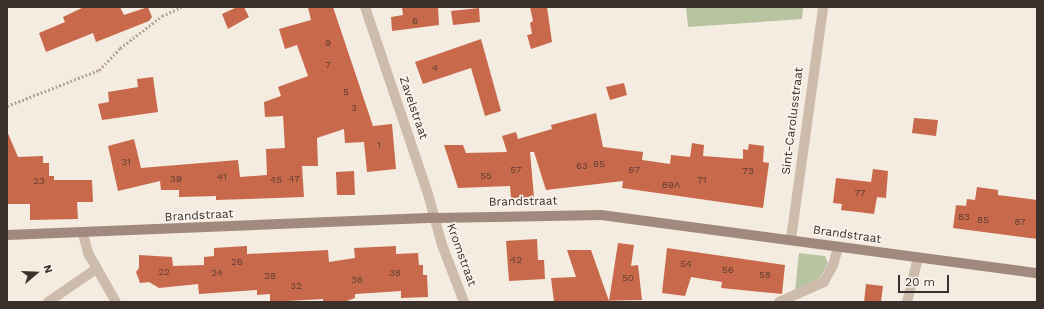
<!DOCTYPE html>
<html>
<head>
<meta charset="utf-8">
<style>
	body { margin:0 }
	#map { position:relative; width:1044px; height:309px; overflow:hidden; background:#f4ebe1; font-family:"Work Sans",sans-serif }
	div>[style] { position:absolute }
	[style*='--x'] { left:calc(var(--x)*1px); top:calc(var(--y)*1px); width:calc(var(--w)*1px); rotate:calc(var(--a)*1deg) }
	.green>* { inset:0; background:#b8c4a0 }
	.building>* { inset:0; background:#c8694b }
	.path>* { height:2.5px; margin-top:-1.25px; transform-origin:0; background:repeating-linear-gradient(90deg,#b9a596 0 2px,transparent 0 4px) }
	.street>* { height:10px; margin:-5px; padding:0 5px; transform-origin:5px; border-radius:5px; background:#cdbbac }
	.secondary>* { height:10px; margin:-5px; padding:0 5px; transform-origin:5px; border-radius:5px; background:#a18a7d }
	span { translate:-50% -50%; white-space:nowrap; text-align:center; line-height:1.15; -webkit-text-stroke:3px #fbf5ee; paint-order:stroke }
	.number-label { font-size:10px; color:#5e3e33 }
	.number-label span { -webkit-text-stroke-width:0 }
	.street-label { font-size:12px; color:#3b302b }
	.frame { position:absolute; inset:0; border:8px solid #3b302b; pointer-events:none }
	.north { position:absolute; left:16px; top:253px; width:40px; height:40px; -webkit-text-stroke:3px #fbf5ee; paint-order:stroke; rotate:71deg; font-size:11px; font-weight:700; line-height:16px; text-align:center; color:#3b302b }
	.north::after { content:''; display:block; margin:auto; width:14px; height:18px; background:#3b302b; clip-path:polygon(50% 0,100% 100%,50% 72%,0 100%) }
	.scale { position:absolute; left:898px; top:275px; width:51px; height:18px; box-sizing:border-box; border:2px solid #3b302b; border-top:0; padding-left:5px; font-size:12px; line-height:14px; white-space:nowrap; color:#3b302b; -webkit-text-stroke:3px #fbf5ee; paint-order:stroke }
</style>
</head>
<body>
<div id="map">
	<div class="green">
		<i style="clip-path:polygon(686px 7px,803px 7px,802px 19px,688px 27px)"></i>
		<i style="clip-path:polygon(799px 253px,825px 256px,828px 263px,820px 278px,795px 291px)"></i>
	</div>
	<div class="building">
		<i style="clip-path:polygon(84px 7px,120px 7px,124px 15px,148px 7px,152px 17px,149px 21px,96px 42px,93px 33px,46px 52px,39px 33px,65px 22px,63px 17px)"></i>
		<i style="clip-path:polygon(237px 7px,244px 7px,249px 17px,228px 29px,222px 14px)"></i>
		<i style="clip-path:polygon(308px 7px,333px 7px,373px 126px,392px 124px,396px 169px,367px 172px,364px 142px,345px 143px,344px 129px,317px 138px,318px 166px,302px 166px,304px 197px,216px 200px,216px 196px,179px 197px,179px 190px,161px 190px,160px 181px,118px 191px,108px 146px,134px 139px,141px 168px,238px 160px,240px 177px,267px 175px,266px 149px,285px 148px,283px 116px,265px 117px,264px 102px,281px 96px,278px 87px,308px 76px,297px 45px,285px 49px,279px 29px,311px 20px)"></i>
		<i style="clip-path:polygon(402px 7px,438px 7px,439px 25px,392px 31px,391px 17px,403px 15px)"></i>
		<i style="clip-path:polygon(530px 7px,547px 7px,552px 42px,531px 49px,527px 35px,532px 34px,530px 23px,533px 21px)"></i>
		<i style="clip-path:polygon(479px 8px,480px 22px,453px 25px,451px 11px)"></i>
		<i style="clip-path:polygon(481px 39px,501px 111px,485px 116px,471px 68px,423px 84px,415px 62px)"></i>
		<i style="clip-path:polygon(153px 77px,158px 112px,102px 120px,98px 104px,109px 102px,108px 92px,138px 87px,137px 79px)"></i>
		<i style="clip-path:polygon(624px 83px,627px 95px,610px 100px,606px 87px)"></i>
		<i style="clip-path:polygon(596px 113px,603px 147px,643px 152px,642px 160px,670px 164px,671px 155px,690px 157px,692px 143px,704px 145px,703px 156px,743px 159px,743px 149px,748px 150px,749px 144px,764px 146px,763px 162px,769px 163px,763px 208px,622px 188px,623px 181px,546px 190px,534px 152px,530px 152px,534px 197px,511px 198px,510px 186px,458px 188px,444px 145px,463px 145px,466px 153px,507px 152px,502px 136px,516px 132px,518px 139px,552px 129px,551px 125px)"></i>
		<i style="clip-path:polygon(914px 118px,938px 120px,936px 136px,912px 133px)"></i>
		<i style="clip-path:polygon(7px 131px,18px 157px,43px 156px,43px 163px,49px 163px,49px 176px,54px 176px,54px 180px,92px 180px,93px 202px,77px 202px,78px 219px,30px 220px,30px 204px,7px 204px)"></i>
		<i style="clip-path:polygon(873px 169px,888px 171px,886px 198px,877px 197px,874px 214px,841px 210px,842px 204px,833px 203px,836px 178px,871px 182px)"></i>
		<i style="clip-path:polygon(354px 171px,355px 195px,337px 195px,336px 172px)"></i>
		<i style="clip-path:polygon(977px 187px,998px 190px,998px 195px,1037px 200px,1037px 239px,953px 228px,956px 205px,966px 206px,967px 199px,975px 200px)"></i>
		<i style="clip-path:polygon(537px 239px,538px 260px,544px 260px,545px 279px,509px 281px,506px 241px)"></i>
		<i style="clip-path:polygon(618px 243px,634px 245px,631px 266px,638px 265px,642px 300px,554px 302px,551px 278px,576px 277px,567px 250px,591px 250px,609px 301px)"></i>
		<i style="clip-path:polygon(247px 246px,247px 254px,328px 250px,329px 262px,355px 258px,354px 248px,396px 246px,396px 254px,418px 253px,419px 265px,423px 265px,423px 275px,427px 275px,428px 297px,401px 298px,401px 291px,355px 294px,355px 298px,344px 302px,323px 302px,323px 299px,270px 302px,270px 294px,257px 295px,257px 290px,199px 294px,198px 284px,159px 288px,149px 282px,140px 283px,136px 272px,139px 268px,139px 255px,172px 257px,173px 266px,204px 265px,204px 257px,214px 256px,214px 248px)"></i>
		<i style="clip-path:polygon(667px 248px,785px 265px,782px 294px,721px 288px,722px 282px,691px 277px,685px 296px,662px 293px)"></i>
		<i style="clip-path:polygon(866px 284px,883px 286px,881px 302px,864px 302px)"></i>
	</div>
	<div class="path">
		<i style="--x:7;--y:106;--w:99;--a:-21.4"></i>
		<i style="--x:99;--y:70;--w:30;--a:-46"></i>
		<i style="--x:120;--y:48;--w:53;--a:-37.3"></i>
		<i style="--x:162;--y:16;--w:21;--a:-25"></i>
	</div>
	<div class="street">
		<i style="--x:365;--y:7;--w:197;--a:71.4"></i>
		<i style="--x:428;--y:194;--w:53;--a:74.6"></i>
		<i style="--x:442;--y:245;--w:61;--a:68.9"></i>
		<i style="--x:83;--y:234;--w:20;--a:75"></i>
		<i style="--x:88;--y:253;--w:56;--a:60.3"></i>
		<i style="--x:791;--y:239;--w:234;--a:-82.1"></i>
		<i style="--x:48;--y:302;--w:58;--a:-34.5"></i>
		<i style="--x:779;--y:302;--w:49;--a:-24"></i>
		<i style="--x:824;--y:282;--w:19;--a:-62"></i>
		<i style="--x:833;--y:265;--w:19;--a:-74"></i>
		<i style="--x:907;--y:302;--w:45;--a:-76"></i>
	</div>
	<div class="secondary">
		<i style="--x:7;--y:235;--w:427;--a:-2.3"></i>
		<i style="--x:434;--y:218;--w:167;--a:-1"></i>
		<i style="--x:601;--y:215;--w:440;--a:7.6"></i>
	</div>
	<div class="number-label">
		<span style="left:415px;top:21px">6</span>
		<span style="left:328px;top:43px">9</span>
		<span style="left:328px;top:65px">7</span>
		<span style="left:435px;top:68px">4</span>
		<span style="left:346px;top:92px">5</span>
		<span style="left:354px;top:108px">3</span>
		<span style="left:379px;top:145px">1</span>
		<span style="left:126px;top:162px">31</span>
		<span style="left:599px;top:164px">65</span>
		<span style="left:582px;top:166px">63</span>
		<span style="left:516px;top:170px">57</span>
		<span style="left:634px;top:170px">67</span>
		<span style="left:748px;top:171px">73</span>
		<span style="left:486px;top:176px">55</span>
		<span style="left:222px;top:177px">41</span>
		<span style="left:176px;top:179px">39</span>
		<span style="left:294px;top:179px">47</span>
		<span style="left:276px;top:180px">45</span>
		<span style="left:702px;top:180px">71</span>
		<span style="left:39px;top:181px">23</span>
		<span style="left:671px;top:185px">69A</span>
		<span style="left:860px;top:193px">77</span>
		<span style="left:964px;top:217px">83</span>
		<span style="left:983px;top:220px">85</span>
		<span style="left:1020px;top:222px">87</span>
		<span style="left:516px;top:260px">42</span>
		<span style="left:237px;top:262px">26</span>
		<span style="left:686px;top:264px">54</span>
		<span style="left:728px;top:270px">56</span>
		<span style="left:164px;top:272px">22</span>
		<span style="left:217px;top:273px">24</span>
		<span style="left:395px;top:273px">38</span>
		<span style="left:765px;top:275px">58</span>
		<span style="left:270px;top:276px">28</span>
		<span style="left:628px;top:278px">50</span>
		<span style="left:357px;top:280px">36</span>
		<span style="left:296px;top:286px">32</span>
	</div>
	<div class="street-label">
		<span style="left:413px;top:108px;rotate:71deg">Zavelstraat</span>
		<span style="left:793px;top:121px;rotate:-83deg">Sint-Carolusstraat</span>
		<span style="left:523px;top:202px;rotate:-1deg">Brandstraat</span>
		<span style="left:199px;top:216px;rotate:-3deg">Brandstraat</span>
		<span style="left:847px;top:235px;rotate:8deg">Brandstraat</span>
		<span style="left:461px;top:255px;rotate:70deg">Kromstraat</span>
	</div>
	<div class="frame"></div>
	<div class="north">N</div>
	<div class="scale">20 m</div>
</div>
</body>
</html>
